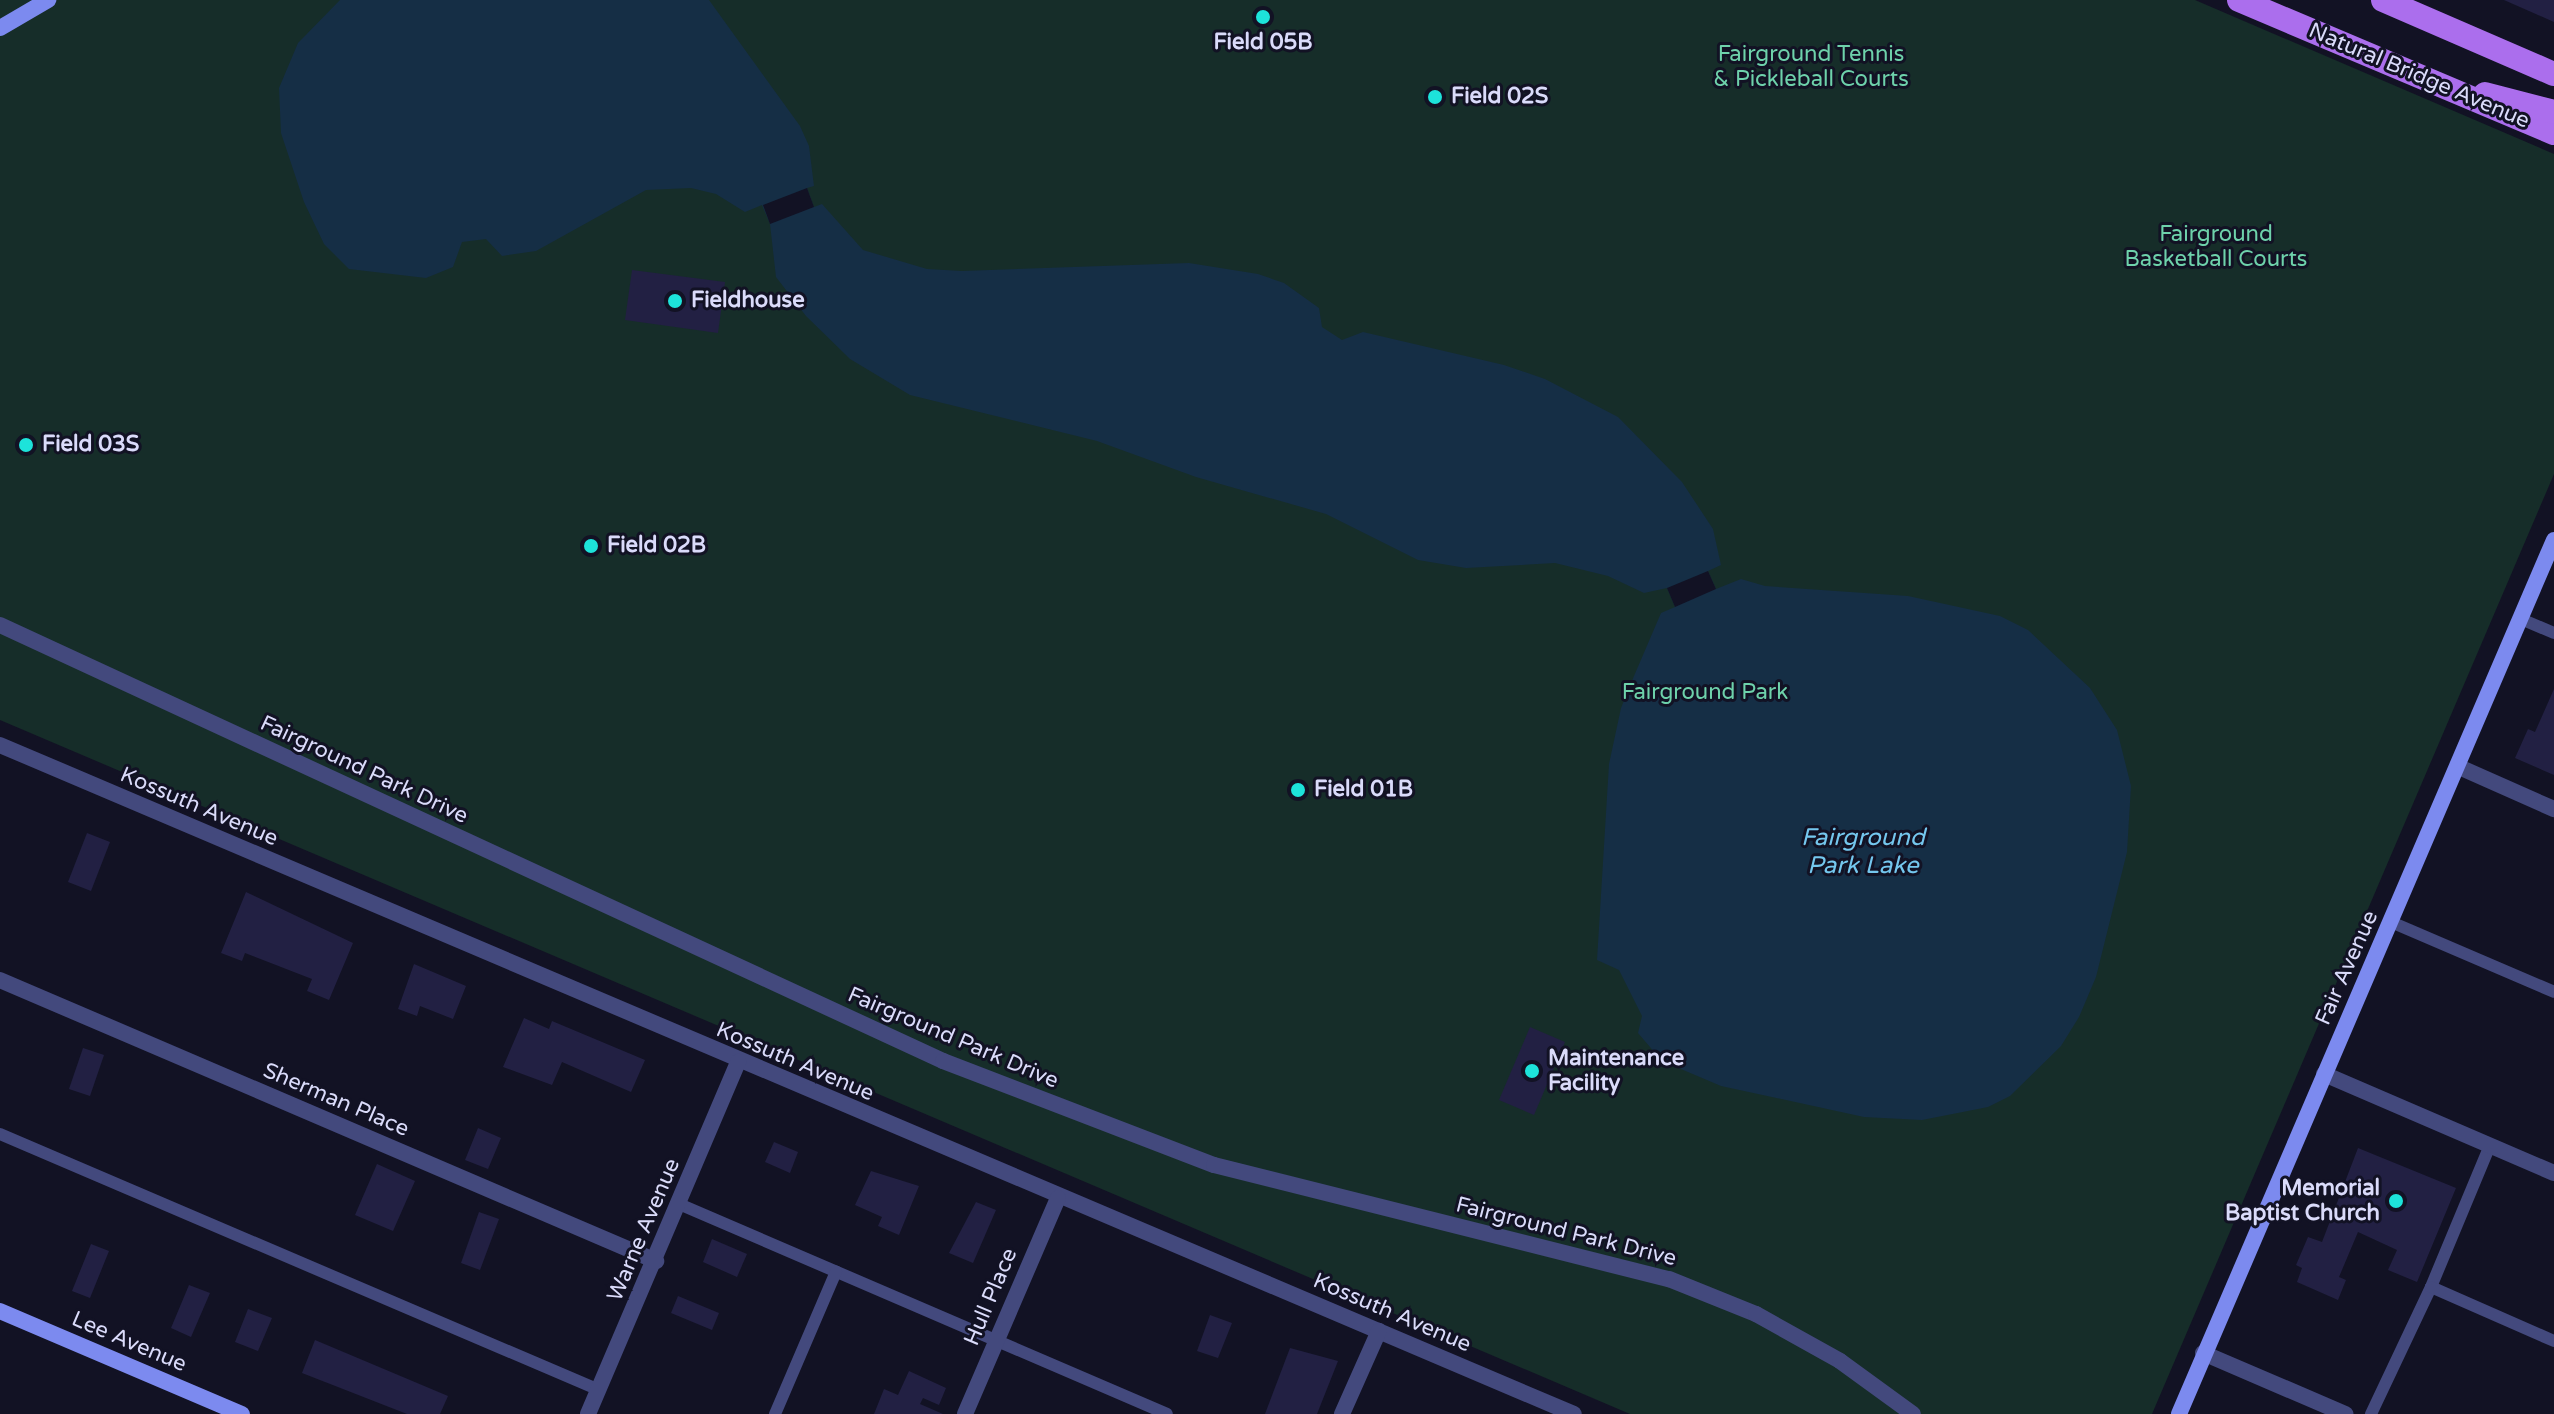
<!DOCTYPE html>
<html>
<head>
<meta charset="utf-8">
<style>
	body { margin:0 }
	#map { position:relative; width:2554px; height:1414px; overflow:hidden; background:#121224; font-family:"Varela Round",sans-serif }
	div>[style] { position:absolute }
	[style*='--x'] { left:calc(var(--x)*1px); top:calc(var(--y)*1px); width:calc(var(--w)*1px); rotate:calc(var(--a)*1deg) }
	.green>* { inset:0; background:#162d29 }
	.water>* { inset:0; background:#152e45 }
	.pier>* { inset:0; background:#121224 }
	.building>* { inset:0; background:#222043 }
	.lane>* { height:12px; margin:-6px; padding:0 6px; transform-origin:6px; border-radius:6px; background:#43497d }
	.street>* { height:16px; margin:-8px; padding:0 8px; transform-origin:8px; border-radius:8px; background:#43497d }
	.secondary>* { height:16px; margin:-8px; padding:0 8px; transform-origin:8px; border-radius:8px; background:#7c8aef }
	.primary>* { height:24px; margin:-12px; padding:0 12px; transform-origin:12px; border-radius:12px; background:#ab6eed }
	.dots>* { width:22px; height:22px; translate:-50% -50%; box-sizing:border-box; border:4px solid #121224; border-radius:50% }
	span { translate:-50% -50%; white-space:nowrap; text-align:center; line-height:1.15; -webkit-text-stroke:6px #121224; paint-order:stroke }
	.poi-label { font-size:22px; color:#dadbfa; font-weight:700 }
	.left { translate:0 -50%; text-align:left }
	.right { translate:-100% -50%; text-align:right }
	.park-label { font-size:22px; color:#6ed2ab }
	.street-label { font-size:22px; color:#dadbfa }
	.water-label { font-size:24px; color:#74c7ee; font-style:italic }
</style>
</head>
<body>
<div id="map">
	<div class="green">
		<i style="clip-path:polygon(0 0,2195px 0,2554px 154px,2554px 474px,2152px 1414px,1630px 1414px,0 720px)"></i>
	</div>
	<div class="water">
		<i style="clip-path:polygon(340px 0,709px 0,800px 126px,809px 146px,814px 186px,807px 188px,814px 207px,822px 204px,863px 250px,927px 269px,962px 271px,1189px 263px,1258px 274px,1284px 283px,1319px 308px,1322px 327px,1342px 340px,1363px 332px,1504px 365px,1545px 379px,1618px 417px,1682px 482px,1713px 529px,1721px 565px,1708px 571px,1716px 589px,1741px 579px,1765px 586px,1908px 596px,2000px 616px,2028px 630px,2090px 688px,2117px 730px,2131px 786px,2127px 852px,2096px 977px,2079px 1017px,2061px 1046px,2010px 1096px,1988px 1107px,1922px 1120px,1864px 1117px,1721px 1086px,1662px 1061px,1638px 1033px,1642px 1016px,1619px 970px,1597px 960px,1609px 764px,1621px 708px,1634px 676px,1661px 613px,1675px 607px,1667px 588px,1644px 593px,1608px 576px,1555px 563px,1466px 568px,1418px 560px,1326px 514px,1196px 477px,1097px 441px,910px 395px,850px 359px,806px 316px,776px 277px,770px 224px,762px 205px,745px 212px,716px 194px,691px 188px,646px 190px,536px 251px,502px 256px,486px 239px,462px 242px,453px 267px,426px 278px,349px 269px,324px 244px,304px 202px,281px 133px,279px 88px,298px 43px)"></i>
	</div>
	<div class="pier">
		<i style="clip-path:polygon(807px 188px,814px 207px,770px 224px,763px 205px)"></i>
		<i style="clip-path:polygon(1708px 571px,1716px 589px,1675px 607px,1667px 588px)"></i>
	</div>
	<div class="building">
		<i style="clip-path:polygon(2504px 0,2554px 0,2554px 22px)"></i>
		<i style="clip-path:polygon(632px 270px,725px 282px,718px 333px,625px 320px)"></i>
		<i style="clip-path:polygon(2554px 689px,2554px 775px,2515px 758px,2528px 729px,2535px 732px)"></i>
		<i style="clip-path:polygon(87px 833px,110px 842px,91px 891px,68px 882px)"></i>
		<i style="clip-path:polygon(246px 892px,353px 943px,329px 1000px,307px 991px,312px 979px,245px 953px,242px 961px,221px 953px)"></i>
		<i style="clip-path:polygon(414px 964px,466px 986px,453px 1019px,420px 1006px,417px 1016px,398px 1009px)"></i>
		<i style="clip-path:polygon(524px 1018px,549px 1029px,552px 1021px,645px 1060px,631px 1092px,562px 1062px,552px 1085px,503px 1067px)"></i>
		<i style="clip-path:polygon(1530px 1027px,1565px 1042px,1534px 1115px,1499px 1100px)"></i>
		<i style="clip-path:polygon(83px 1048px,104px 1055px,90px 1096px,69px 1089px)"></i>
		<i style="clip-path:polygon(478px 1128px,501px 1138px,488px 1169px,465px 1160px)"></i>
		<i style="clip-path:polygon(774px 1142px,798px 1152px,790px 1173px,765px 1162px)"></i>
		<i style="clip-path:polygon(2358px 1148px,2456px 1188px,2417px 1282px,2388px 1270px,2397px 1250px,2358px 1232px,2339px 1277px,2346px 1280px,2338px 1300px,2297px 1282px,2302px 1268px,2296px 1265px,2308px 1237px,2322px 1242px)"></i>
		<i style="clip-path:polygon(377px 1164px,415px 1181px,393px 1231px,355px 1215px)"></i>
		<i style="clip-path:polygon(871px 1171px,919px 1186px,899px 1235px,878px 1226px,882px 1217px,855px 1205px)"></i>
		<i style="clip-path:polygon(976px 1202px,996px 1210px,973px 1263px,949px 1253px)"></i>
		<i style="clip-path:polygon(479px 1212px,499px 1219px,480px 1270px,461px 1263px)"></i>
		<i style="clip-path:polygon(712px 1239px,747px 1254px,737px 1277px,703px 1262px)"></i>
		<i style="clip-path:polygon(91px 1244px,109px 1251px,90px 1298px,72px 1291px)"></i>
		<i style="clip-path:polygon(189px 1285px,210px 1293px,191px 1337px,171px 1328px)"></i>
		<i style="clip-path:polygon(678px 1296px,719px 1313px,712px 1330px,671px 1313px)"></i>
		<i style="clip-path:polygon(248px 1309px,272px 1318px,258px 1351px,235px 1342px)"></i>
		<i style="clip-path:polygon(1210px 1315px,1232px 1323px,1218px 1358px,1197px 1351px)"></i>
		<i style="clip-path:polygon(315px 1340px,448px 1396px,440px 1414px,407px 1414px,302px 1373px)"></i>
		<i style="clip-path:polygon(1290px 1348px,1338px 1361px,1317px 1414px,1265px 1414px)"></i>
		<i style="clip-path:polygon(909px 1371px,946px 1388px,939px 1405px,923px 1398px,920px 1404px,943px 1414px,874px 1414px,884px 1389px,898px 1395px)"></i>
	</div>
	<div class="lane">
		<i style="--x:2521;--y:619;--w:36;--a:23"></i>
		<i style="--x:2391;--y:922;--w:177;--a:23.2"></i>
		<i style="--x:0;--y:1134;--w:651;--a:23.14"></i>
		<i style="--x:679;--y:1204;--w:531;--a:23.28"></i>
		<i style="--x:2431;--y:1287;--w:154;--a:-67.4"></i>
		<i style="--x:775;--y:1414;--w:155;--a:-66.8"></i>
		<i style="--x:2371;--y:1414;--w:140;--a:-64.7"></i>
		<i style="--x:2431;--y:1287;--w:134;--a:23.7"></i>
	</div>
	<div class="street">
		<i style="--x:0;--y:625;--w:1039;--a:24.81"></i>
		<i style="--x:943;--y:1061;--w:290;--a:21"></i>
		<i style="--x:1214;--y:1165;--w:469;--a:14.1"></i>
		<i style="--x:1669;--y:1279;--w:94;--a:21.9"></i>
		<i style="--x:1756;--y:1314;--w:96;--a:29.2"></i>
		<i style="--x:1840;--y:1361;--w:90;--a:36"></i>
		<i style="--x:0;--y:745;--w:1710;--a:23.03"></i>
		<i style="--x:2459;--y:767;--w:104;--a:23.9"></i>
		<i style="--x:0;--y:980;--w:714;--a:23.19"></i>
		<i style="--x:2324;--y:1074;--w:250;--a:23.3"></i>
		<i style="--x:2203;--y:1353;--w:155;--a:23.2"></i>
		<i style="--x:588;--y:1414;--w:383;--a:-66.9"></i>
		<i style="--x:965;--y:1414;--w:235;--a:-66.7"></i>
		<i style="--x:1342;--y:1414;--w:91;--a:-66"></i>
	</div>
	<div class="secondary">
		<i style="--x:0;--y:28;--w:56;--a:-30.3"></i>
		<i style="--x:0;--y:1311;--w:263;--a:23.1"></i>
		<i style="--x:2179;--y:1414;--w:951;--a:-66.78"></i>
	</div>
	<div class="primary">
		<i style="--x:2239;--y:0;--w:342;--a:22.9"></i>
		<i style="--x:2383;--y:0;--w:186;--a:23.4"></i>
		<i style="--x:2485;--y:94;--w:71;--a:14.6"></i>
	</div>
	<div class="dots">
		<i style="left:1263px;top:17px;background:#1de3da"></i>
		<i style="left:1435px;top:97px;background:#1de3da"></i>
		<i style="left:675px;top:301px;background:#1de3da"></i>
		<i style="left:26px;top:445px;background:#1de3da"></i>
		<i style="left:591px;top:546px;background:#1de3da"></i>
		<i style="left:1298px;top:790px;background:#1de3da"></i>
		<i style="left:1532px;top:1071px;background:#1de3da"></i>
		<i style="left:2396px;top:1201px;background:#1de3da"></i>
	</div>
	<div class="poi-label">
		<span style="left:1263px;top:43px">Field 05B</span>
		<span class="left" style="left:1451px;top:97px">Field 02S</span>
		<span class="left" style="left:691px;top:301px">Fieldhouse</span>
		<span class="left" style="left:42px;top:445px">Field 03S</span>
		<span class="left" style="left:607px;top:546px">Field 02B</span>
		<span class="left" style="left:1314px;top:790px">Field 01B</span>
		<span class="left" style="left:1548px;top:1071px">Maintenance<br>Facility</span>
		<span class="right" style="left:2380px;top:1201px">Memorial<br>Baptist Church</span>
	</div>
	<div class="park-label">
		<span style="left:1811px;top:67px">Fairground Tennis<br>&amp; Pickleball Courts</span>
		<span style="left:2216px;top:247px">Fairground<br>Basketball Courts</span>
		<span style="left:1705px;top:693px">Fairground Park</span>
	</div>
	<div class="street-label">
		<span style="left:2419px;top:76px;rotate:23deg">Natural Bridge Avenue</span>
		<span style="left:364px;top:770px;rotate:25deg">Fairground Park Drive</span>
		<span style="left:199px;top:807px;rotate:23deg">Kossuth Avenue</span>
		<span style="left:2347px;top:968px;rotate:-66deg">Fair Avenue</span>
		<span style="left:953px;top:1038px;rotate:23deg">Fairground Park Drive</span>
		<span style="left:795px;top:1062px;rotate:23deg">Kossuth Avenue</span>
		<span style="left:336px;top:1100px;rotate:23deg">Sherman Place</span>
		<span style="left:644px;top:1230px;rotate:-67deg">Warne Avenue</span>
		<span style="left:1566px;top:1232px;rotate:14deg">Fairground Park Drive</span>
		<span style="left:991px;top:1297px;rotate:-67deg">Hull Place</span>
		<span style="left:1392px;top:1313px;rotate:23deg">Kossuth Avenue</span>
		<span style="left:129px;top:1342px;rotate:23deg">Lee Avenue</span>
	</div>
	<div class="water-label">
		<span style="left:1863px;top:852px">Fairground<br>Park Lake</span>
	</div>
</div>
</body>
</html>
